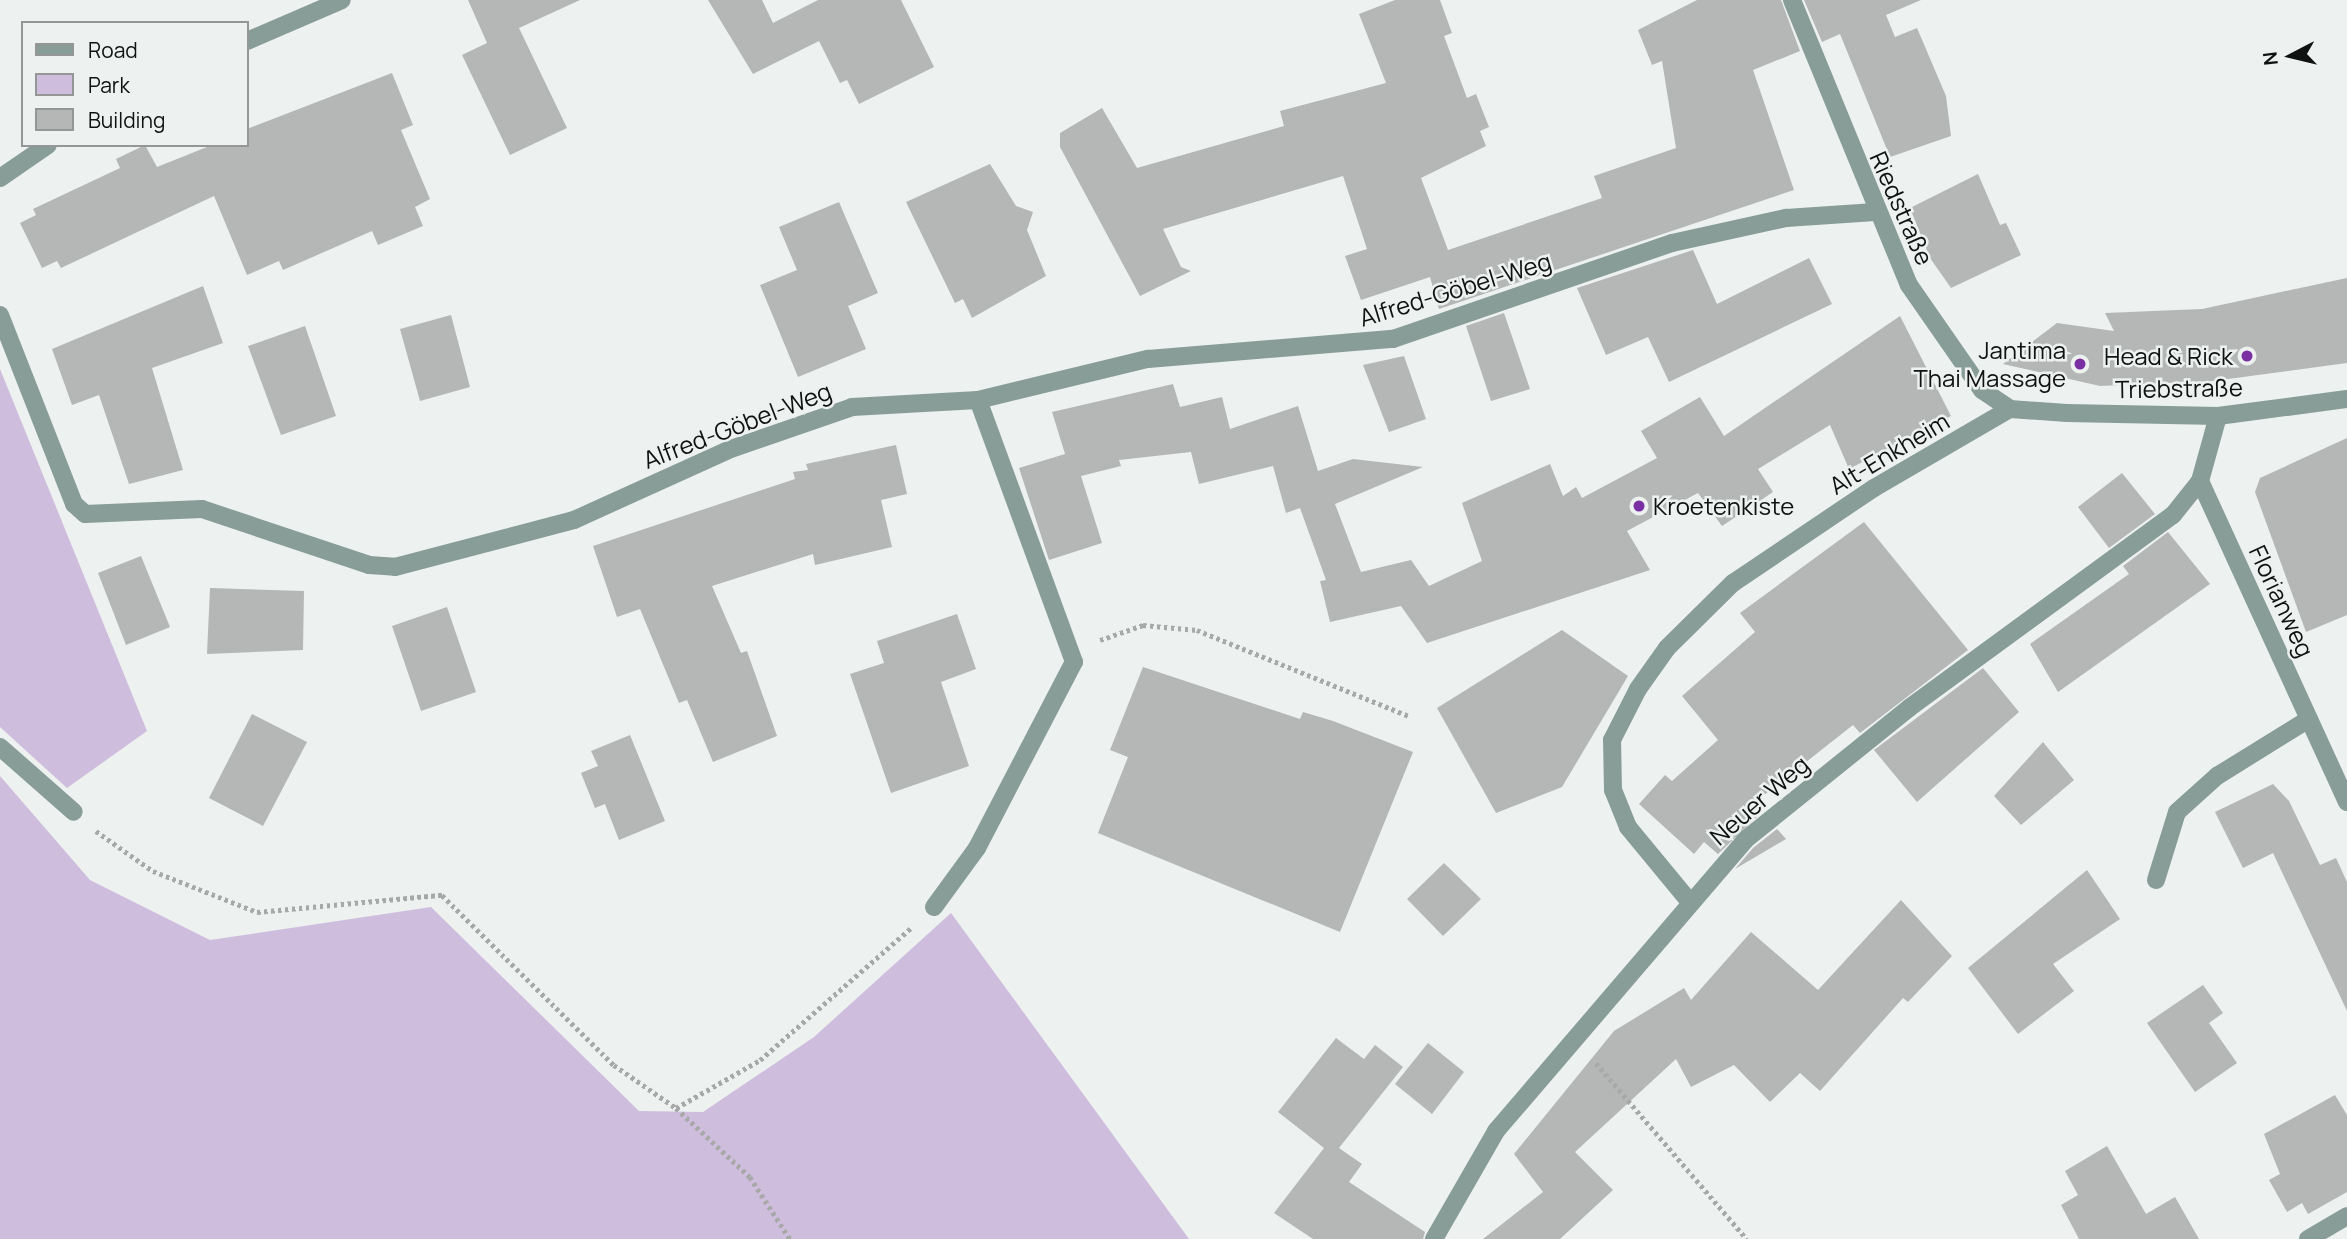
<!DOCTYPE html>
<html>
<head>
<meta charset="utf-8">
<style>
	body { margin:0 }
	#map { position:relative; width:2347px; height:1239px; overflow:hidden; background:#edf1f0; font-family:Manrope,sans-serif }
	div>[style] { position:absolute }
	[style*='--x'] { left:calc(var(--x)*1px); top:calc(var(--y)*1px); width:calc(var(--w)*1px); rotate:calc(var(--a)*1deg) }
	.green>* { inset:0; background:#cfbddd }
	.building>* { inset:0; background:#b4b7b6 }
	.path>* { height:4.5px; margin-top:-2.25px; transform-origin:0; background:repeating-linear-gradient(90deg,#a6a9a8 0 3.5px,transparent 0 7px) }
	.service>* { height:18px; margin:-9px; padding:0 9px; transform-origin:9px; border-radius:9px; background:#889d98 }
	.minor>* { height:18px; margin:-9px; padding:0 9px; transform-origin:9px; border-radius:9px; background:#889d98 }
	.dots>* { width:19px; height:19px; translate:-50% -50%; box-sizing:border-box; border:4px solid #edf1f0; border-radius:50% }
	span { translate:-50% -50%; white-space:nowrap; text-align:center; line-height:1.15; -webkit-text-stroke:5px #edf1f0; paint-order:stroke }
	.street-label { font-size:24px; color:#101111 }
	.poi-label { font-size:24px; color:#101111 }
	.right { translate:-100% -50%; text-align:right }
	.left { translate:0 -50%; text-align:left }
	.legend { position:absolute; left:21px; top:21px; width:228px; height:126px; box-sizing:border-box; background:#edf1f0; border:2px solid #959797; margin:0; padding:9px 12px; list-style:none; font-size:21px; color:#101111 }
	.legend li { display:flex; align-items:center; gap:14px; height:35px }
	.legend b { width:35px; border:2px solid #959797 }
	.north { position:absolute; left:2256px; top:21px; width:70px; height:70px; -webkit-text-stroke:5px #edf1f0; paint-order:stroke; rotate:263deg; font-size:19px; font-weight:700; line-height:28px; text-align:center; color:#101111 }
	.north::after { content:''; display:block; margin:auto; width:24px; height:32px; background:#101111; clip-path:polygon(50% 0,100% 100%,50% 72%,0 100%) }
</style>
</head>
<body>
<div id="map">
	<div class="green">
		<i style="clip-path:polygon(0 369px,147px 731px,67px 788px,0 727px)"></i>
		<i style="clip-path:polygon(0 776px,90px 880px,210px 940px,431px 907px,639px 1111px,703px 1112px,814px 1037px,951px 913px,1189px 1239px,0 1239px)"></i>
	</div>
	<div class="building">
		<i style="clip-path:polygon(468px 0,580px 0,519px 28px,567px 128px,510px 155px,462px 55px,487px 43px)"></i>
		<i style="clip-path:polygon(708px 0,762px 0,773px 23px,818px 0,901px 0,934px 67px,859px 104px,847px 80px,840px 83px,819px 41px,753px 74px)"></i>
		<i style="clip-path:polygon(1395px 0,1440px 0,1452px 33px,1444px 36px,1467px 98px,1476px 94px,1489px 127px,1480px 131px,1486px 146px,1421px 178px,1448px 250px,1602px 198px,1594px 176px,1676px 148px,1662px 61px,1652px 65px,1638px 30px,1697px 0,1781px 0,1800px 51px,1753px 70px,1794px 190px,1439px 309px,1430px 277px,1361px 300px,1345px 256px,1367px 249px,1343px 176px,1163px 229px,1181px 267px,1191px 271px,1140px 296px,1060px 147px,1060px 133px,1102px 108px,1137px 168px,1284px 126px,1280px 111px,1386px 83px,1359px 14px)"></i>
		<i style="clip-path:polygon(1804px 0,1921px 0,1886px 15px,1895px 37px,1917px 28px,1946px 96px,1951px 136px,1890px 157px,1840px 34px,1822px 42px)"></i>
		<i style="clip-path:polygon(392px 73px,413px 125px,401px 130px,430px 199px,415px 207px,423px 226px,378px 245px,372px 231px,283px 270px,279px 261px,247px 275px,214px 196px,61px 268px,57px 261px,42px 268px,20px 223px,36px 215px,33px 209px,120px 168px,116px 159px,145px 145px,157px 167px,212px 145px,247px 145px,247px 129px)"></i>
		<i style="clip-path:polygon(990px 164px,1016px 206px,1033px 212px,1027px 230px,1046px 276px,972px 318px,963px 299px,955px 303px,906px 202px)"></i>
		<i style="clip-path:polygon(1978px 174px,2000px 225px,2006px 223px,2021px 255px,1951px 288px,1930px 258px,1910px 208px)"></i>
		<i style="clip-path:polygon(839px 202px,878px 293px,848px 306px,866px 349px,798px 377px,760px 285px,797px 270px,779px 227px)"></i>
		<i style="clip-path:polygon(1693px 250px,1717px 304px,1809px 258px,1832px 304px,1669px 382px,1648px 337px,1606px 355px,1577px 288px)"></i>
		<i style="clip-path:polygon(2347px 278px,2347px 363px,2213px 381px,2100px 386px,2003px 364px,2057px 323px,2114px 331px,2105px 313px,2202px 309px)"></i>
		<i style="clip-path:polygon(203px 286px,223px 343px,152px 368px,183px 470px,129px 484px,99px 395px,72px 405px,52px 349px)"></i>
		<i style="clip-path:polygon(1504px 313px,1530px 389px,1491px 401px,1466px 326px)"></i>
		<i style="clip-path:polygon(451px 315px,470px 387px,420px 401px,400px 329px)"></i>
		<i style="clip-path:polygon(1900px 316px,1951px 416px,1849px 469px,1830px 425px,1758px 469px,1773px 492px,1722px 526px,1698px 493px,1627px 531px,1650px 570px,1427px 643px,1401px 606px,1330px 622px,1320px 581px,1326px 580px,1300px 508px,1286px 513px,1273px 466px,1199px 484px,1191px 452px,1119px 460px,1121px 466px,1081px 476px,1102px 543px,1049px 560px,1019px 468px,1065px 454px,1052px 412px,1173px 384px,1180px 407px,1222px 397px,1230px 429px,1298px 406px,1318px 471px,1353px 459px,1423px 467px,1335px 504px,1361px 572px,1411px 560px,1429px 586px,1482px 561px,1462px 503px,1550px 464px,1563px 496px,1576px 487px,1582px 498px,1657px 458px,1641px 431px,1700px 397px,1724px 436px)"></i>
		<i style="clip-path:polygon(305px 326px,336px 416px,281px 435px,248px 346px)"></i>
		<i style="clip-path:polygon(1404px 356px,1426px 419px,1389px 432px,1363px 365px)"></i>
		<i style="clip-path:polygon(2347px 438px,2347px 615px,2306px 632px,2255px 492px,2260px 478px)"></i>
		<i style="clip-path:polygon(896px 445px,907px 494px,881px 500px,892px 547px,815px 565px,813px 554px,712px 586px,741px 653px,747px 651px,777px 736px,713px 762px,687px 700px,679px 703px,640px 609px,617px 617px,593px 546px,795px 479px,793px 472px,808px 470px,806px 464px)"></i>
		<i style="clip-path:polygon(2122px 473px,2155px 514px,2109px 548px,2078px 507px)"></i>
		<i style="clip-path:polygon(1864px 522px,1968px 650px,1860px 733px,1853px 725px,1754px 803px,1762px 812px,1718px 854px,1704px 842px,1694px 854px,1639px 804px,1665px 775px,1672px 781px,1718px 740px,1682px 696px,1755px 632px,1740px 613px)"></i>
		<i style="clip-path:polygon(2168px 532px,2210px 584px,2058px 692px,2030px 644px,2129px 574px,2123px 566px)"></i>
		<i style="clip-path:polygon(141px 556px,170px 627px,126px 645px,98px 573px)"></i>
		<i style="clip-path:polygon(210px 588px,304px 591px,303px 650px,207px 654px)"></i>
		<i style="clip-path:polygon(447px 607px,476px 692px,421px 711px,392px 626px)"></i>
		<i style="clip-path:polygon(957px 614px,976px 669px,941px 682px,969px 766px,891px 793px,850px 674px,884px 663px,877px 641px)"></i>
		<i style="clip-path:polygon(1562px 630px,1628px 676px,1562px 787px,1496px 813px,1437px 708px)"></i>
		<i style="clip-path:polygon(1143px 667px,1300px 719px,1303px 712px,1333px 721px,1413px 752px,1340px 932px,1098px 833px,1128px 757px,1110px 750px)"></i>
		<i style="clip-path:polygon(1983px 668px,2019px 712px,1917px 802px,1874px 750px)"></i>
		<i style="clip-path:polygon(252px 714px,307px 742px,263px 826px,209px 798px)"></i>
		<i style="clip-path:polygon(630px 735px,665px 821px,619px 840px,605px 804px,595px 808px,581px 773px,598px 766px,591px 751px)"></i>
		<i style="clip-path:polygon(2043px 742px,2074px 780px,2021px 825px,1994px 796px)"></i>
		<i style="clip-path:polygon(2273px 784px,2289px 801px,2320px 865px,2336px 858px,2347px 882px,2347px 1011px,2273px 853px,2243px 868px,2215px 812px)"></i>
		<i style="clip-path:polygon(1777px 829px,1786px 839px,1735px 869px,1753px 848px)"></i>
		<i style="clip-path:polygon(1444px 863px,1481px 899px,1443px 936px,1407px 899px)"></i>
		<i style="clip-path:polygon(2087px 870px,2120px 919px,2053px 964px,2074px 991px,2018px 1034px,1968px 968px)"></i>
		<i style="clip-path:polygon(1901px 900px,1952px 956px,1908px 1002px,1903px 998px,1820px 1091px,1800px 1073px,1770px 1102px,1734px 1065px,1691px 1087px,1676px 1059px,1575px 1152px,1613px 1190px,1560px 1239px,1483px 1239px,1543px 1192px,1514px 1154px,1614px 1031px,1684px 988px,1691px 1000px,1751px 932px,1818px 990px)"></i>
		<i style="clip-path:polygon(2203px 985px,2223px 1013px,2209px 1023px,2237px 1063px,2195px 1092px,2147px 1023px)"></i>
		<i style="clip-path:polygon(1336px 1038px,1364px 1059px,1375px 1045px,1403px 1067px,1339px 1148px,1362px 1164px,1349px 1182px,1425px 1232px,1423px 1239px,1313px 1239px,1274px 1213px,1324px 1148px,1278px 1112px)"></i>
		<i style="clip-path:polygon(1428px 1043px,1464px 1072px,1432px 1114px,1395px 1084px)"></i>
		<i style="clip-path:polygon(2335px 1095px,2347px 1115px,2347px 1192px,2308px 1214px,2302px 1203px,2287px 1212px,2269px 1180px,2280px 1174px,2264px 1134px)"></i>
		<i style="clip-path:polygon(2107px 1146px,2146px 1214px,2175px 1197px,2199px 1239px,2079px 1239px,2061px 1205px,2078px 1195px,2065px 1171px)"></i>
	</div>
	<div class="path">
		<i style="--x:1100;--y:640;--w:46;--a:-19.2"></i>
		<i style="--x:1143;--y:625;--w:54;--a:5.3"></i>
		<i style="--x:1197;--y:630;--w:229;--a:22.1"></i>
		<i style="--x:96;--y:831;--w:70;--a:35.1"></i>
		<i style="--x:153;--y:871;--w:112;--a:21.5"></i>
		<i style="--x:257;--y:912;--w:186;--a:-5.3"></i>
		<i style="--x:442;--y:895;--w:242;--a:44.7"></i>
		<i style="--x:614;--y:1065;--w:75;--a:34.7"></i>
		<i style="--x:676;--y:1108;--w:101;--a:43"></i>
		<i style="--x:750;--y:1177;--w:74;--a:57.2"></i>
		<i style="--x:1596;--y:1063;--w:232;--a:49.4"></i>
		<i style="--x:676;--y:1108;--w:97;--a:-29.7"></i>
		<i style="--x:760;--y:1060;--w:201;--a:-41.2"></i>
	</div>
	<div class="service">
		<i style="--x:0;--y:747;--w:98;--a:41.3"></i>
		<i style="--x:2156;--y:880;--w:71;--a:-72.8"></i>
		<i style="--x:2177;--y:812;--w:54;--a:-42"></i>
		<i style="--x:2217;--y:776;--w:108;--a:-31.8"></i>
		<i style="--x:934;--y:907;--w:73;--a:-53.9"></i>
		<i style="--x:977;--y:848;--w:210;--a:-62.5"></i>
		<i style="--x:1074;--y:662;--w:279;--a:-110.1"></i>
	</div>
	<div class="minor">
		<i style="--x:1792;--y:0;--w:308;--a:67.7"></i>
		<i style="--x:1909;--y:285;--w:128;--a:55.2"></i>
		<i style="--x:1982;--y:390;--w:34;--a:34"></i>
		<i style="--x:2010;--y:409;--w:57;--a:4"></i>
		<i style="--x:2067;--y:413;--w:151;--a:1.1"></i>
		<i style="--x:2218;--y:416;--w:130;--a:-7.5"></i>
		<i style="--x:247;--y:41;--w:103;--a:-23.3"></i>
		<i style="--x:0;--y:178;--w:58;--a:-34.5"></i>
		<i style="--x:0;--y:315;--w:203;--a:68.6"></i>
		<i style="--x:74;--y:504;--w:15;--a:42"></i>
		<i style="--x:85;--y:514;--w:117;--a:-2.4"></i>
		<i style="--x:202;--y:509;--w:176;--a:18.5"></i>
		<i style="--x:369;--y:565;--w:26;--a:4"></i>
		<i style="--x:395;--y:567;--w:185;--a:-14.7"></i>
		<i style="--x:574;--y:520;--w:169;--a:-24.4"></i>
		<i style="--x:728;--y:450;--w:131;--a:-19.1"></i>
		<i style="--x:852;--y:407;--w:126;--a:-3.2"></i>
		<i style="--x:978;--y:400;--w:175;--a:-13.6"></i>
		<i style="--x:1148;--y:359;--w:246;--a:-4.7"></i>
		<i style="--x:1393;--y:339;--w:295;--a:-19"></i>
		<i style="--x:1672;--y:243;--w:117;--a:-12.4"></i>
		<i style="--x:1786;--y:218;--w:89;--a:-3.9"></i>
		<i style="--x:2200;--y:481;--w:353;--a:65.4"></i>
		<i style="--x:1689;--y:901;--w:96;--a:-129.5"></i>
		<i style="--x:1628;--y:827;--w:40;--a:-112"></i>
		<i style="--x:1613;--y:790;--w:50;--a:-91.1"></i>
		<i style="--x:1612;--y:740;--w:57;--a:-63"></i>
		<i style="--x:1638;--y:689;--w:50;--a:-54.7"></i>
		<i style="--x:1667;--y:648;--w:93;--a:-44.6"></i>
		<i style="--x:1733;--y:583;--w:170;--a:-34"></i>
		<i style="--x:1874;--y:488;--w:157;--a:-30.2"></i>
		<i style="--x:1434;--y:1239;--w:125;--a:-60.1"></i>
		<i style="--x:1496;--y:1131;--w:383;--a:-49.4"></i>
		<i style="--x:1745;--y:840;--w:211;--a:-38.8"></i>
		<i style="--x:1909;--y:708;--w:327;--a:-36.2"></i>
		<i style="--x:2173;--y:515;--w:43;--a:-51.5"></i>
		<i style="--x:2200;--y:481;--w:67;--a:-74.5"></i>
		<i style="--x:2308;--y:1239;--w:45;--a:-30.5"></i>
	</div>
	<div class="dots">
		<i style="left:2247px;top:356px;background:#7a30a2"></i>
		<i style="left:2080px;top:364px;background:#7a30a2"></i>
		<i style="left:1639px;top:506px;background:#7a30a2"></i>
	</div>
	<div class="street-label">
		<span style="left:1902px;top:208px;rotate:66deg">Riedstraße</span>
		<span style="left:1455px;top:289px;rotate:-17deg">Alfred-Göbel-Weg</span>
		<span style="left:2179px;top:388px;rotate:-1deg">Triebstraße</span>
		<span style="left:737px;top:425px;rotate:-21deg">Alfred-Göbel-Weg</span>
		<span style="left:1889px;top:453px;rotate:-31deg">Alt-Enkheim</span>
		<span style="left:2282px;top:601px;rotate:65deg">Florianweg</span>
		<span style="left:1759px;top:800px;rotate:-41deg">Neuer Weg</span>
	</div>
	<div class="poi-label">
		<span class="right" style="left:2066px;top:364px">Jantima<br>Thai Massage</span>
		<span class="right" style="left:2233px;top:356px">Head &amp; Rick</span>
		<span class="left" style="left:1653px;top:506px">Kroetenkiste</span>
	</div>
	<ul class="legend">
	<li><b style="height:9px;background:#889d98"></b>Road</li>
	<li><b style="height:19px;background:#cfbddd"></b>Park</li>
	<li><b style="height:19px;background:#b4b7b6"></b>Building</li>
	</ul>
	<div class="north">N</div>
</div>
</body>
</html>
